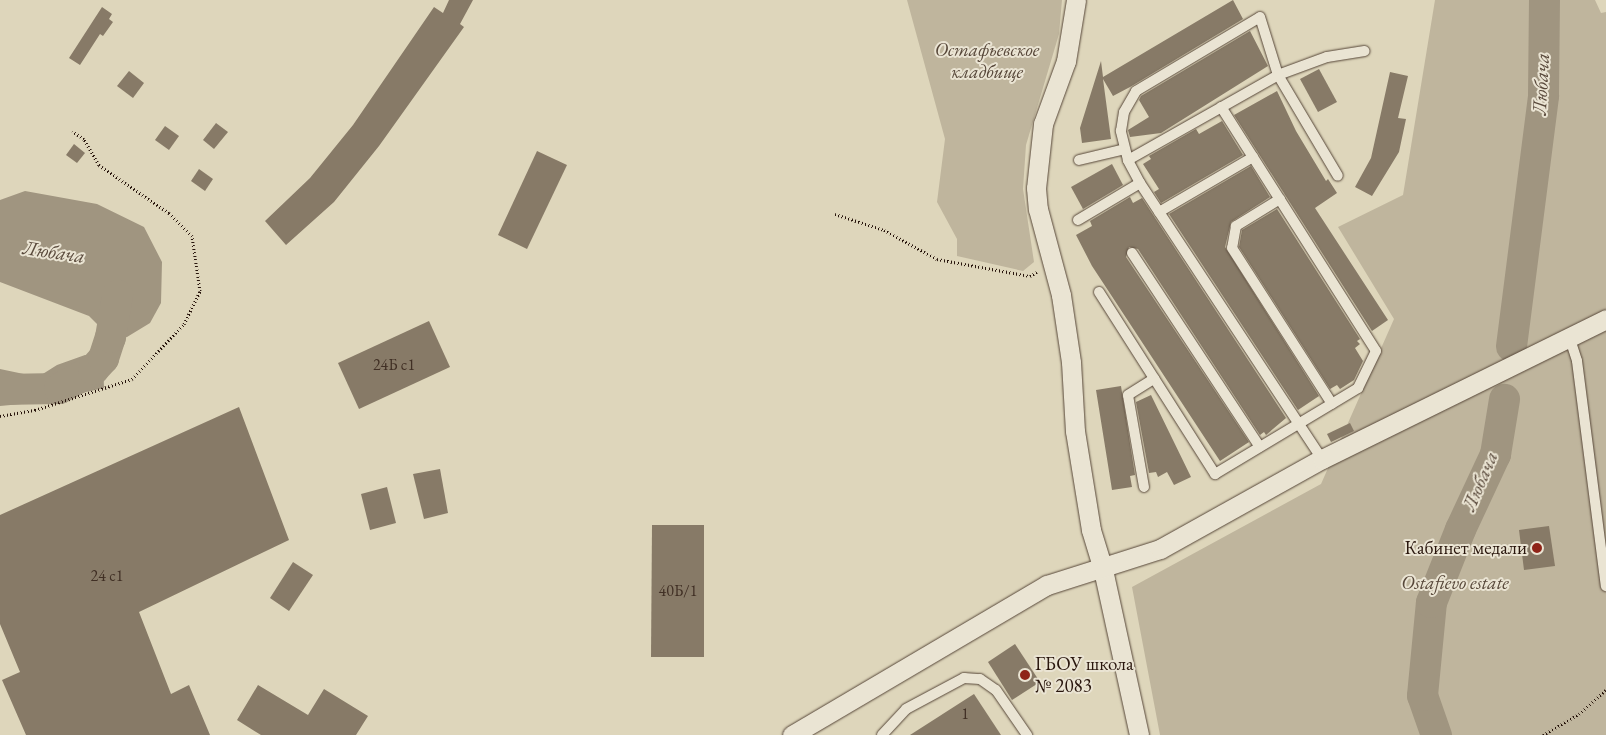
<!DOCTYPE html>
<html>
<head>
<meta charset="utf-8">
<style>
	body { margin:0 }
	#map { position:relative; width:1606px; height:735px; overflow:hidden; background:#ded6bb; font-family:"EB Garamond",serif }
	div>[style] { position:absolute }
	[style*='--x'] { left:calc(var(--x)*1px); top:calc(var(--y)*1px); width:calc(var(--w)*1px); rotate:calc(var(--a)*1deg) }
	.green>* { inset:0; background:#bfb59d }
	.water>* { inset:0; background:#a09580 }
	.river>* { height:31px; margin:-15.5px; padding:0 15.5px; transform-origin:15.5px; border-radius:15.5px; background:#a09580 }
	.building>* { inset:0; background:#877a67 }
	.path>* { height:3px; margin-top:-1.5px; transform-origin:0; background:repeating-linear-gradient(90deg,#29160d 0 1px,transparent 0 3.5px) }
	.roads { filter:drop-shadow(0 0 1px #564638) drop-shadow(0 0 1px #564638) }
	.service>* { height:10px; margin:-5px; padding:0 5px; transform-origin:5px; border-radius:5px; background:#eae4d3 }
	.minor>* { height:19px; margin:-9.5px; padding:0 9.5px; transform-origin:9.5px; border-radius:9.5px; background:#eae4d3 }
	.dots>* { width:14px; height:14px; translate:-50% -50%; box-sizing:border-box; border:2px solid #eae4d3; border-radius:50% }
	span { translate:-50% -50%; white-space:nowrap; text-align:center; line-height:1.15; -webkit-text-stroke:4px #eae4d3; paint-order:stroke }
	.number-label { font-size:16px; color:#402f24 }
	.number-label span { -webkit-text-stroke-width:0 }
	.park-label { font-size:19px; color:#564638; font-style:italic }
	.poi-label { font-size:19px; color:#29160d }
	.right { translate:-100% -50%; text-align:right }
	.left { translate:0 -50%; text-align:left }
	.water-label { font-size:20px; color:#59493b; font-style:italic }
</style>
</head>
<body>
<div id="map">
	<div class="green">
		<i style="clip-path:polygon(907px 0,1062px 0,1059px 34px,1026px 145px,1023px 189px,1034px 262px,1023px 271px,957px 256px,957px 239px,937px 202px,945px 139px)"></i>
		<i style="clip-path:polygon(1435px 0,1595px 0,1601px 13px,1606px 12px,1606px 735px,1160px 735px,1132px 587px,1321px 484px,1394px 319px,1338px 227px,1403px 195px)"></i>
	</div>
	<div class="water">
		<i style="clip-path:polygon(25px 191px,97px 204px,144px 227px,162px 262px,161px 303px,150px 323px,127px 337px,110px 337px,89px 316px,0 282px,0 200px)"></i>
		<i style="clip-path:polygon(85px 355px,103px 358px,104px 388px,42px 402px,0 406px,0 369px,38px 377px,57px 365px)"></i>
	</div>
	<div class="river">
		<i style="--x:1511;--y:346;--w:253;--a:-82.7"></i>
		<i style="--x:1543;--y:95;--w:95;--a:-89.4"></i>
		<i style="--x:0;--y:389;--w:59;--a:-1"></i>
		<i style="--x:59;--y:388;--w:39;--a:-29"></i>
		<i style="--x:93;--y:369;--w:15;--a:-48"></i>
		<i style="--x:103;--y:358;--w:22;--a:-72"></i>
		<i style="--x:110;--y:337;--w:43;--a:-80.5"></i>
		<i style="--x:1436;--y:735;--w:42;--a:-109.3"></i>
		<i style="--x:1422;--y:695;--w:93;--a:-84.5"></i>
		<i style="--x:1431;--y:602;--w:79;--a:-68.3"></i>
		<i style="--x:1460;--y:529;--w:83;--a:-65"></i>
		<i style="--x:1495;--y:454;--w:56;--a:-80.7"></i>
	</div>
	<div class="building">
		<i style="clip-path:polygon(449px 0,473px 0,460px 24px,464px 27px,379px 146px,334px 202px,286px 245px,265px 221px,310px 178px,353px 125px,434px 7px,443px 13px)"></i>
		<i style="clip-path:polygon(1233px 0,1243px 19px,1130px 87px,1113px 96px,1103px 79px,1111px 139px,1082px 143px,1080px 128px,1101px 61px,1103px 77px)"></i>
		<i style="clip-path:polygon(102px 7px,112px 14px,109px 19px,113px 22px,103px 36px,100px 34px,80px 65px,69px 58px)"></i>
		<i style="clip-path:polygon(1250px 31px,1268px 66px,1161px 133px,1130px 137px,1128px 130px,1149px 117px,1139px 100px,1141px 96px)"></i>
		<i style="clip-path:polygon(1319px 69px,1337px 102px,1318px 112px,1300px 79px)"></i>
		<i style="clip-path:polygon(129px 71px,144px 83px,133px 98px,117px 86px)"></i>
		<i style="clip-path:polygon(1390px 72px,1408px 76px,1398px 118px,1406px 119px,1399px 152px,1372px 196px,1355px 187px,1371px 158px)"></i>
		<i style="clip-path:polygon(1277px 91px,1296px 131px,1326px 181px,1328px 179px,1337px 193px,1315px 208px,1388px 320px,1372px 331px,1234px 115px)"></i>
		<i style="clip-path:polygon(1222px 121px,1243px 155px,1161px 203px,1154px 192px,1159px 189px,1143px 164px,1151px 159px,1149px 156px,1196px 129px,1199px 134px)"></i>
		<i style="clip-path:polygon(216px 123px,228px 132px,214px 149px,203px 140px)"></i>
		<i style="clip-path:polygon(165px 126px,179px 136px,169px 150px,155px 140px)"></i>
		<i style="clip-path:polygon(74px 144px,85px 153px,77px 163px,66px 155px)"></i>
		<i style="clip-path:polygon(537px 151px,567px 165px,527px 249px,498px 235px)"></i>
		<i style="clip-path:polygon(1112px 164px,1123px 185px,1083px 209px,1071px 187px)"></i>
		<i style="clip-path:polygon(1251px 166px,1270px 197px,1231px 222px,1225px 247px,1319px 396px,1298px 410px,1169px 214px)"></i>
		<i style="clip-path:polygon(199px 169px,213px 179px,205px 191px,191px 181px)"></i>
		<i style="clip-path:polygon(1130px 197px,1133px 203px,1142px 198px,1286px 418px,1266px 435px,1264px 432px,1260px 435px,1138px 249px,1129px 247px,1126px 257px,1249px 442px,1220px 461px,1092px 266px,1076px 235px,1092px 226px,1090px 221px)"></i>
		<i style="clip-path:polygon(1277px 209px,1360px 339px,1357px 341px,1360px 344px,1355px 348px,1363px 361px,1354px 380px,1340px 389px,1337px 385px,1330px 389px,1239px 247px,1242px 230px)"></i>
		<i style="clip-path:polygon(429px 321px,450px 367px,359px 409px,338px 363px)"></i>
		<i style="clip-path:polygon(1121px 386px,1135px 475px,1130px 476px,1132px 487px,1112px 490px,1096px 390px)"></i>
		<i style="clip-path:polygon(1151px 395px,1191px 477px,1174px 485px,1167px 472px,1158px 477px,1156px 472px,1149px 473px,1136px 402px)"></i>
		<i style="clip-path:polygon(239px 407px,289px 540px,139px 612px,171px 694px,189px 685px,210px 735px,26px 735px,2px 680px,20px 672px,0 624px,0 515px)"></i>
		<i style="clip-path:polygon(1350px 423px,1354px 431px,1331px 442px,1327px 434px)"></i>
		<i style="clip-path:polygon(440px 469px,448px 513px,424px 519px,413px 474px)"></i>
		<i style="clip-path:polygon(387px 487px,396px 523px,370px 530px,361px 494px)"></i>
		<i style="clip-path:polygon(652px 525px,704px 525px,704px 657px,651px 657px)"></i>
		<i style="clip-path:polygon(1549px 526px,1555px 566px,1524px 570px,1519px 530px)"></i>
		<i style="clip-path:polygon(293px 562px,313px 575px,289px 611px,270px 598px)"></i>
		<i style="clip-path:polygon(1015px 644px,1040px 682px,1012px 700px,988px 662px)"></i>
		<i style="clip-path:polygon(258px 685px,308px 715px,324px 689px,368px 716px,356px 735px,261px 735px,237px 720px)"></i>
		<i style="clip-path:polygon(974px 694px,1001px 735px,910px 735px)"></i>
	</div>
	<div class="path">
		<i style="--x:835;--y:214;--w:52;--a:18.1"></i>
		<i style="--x:884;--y:230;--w:60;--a:28.7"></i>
		<i style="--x:937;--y:259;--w:95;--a:10.4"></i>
		<i style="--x:1030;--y:276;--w:8;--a:-30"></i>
		<i style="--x:0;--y:416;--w:36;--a:-10"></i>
		<i style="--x:35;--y:410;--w:102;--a:-17.7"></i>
		<i style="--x:132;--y:379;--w:76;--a:-46.6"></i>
		<i style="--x:184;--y:324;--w:37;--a:-64"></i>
		<i style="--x:200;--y:291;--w:56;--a:-98.3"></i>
		<i style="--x:192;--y:236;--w:33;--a:-135"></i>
		<i style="--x:169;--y:213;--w:85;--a:-145.6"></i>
		<i style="--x:99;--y:165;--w:30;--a:-120"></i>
		<i style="--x:84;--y:139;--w:14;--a:-146"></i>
		<i style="--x:1543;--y:735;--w:42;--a:-30.3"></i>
		<i style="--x:1579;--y:714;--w:36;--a:-42"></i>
	</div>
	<div class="roads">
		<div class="service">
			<i style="--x:1079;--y:160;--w:47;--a:-13.4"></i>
			<i style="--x:1128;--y:160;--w:172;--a:-29.5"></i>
			<i style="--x:1278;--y:75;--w:52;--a:-20.2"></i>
			<i style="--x:1327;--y:57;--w:38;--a:-9"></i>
			<i style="--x:1280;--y:199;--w:52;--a:148.5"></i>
			<i style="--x:1236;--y:226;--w:22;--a:100"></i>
			<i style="--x:1232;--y:248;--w:185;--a:57.3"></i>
			<i style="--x:1159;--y:212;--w:109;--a:-30.3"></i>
			<i style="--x:1078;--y:220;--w:72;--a:-30.8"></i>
			<i style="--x:1132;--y:253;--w:232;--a:56.6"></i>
			<i style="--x:1099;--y:292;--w:216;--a:57.5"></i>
			<i style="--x:1215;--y:474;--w:167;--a:-31"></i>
			<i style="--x:1358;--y:388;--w:41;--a:-64.1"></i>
			<i style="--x:1376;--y:351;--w:289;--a:-122.4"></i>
			<i style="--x:1569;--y:336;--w:26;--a:72"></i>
			<i style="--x:1577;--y:361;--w:227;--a:82.7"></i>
			<i style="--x:1322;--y:459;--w:331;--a:-123.4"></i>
			<i style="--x:1140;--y:183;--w:26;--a:-118"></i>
			<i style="--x:1128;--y:160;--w:30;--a:-104"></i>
			<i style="--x:1121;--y:131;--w:19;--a:-81"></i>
			<i style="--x:1124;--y:112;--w:24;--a:-60"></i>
			<i style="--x:1136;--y:91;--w:144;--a:-30.8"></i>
			<i style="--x:1260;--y:17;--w:61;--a:72.8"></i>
			<i style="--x:1278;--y:75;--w:117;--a:59.3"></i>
			<i style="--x:1144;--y:487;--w:93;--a:-99.9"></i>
			<i style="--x:1128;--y:395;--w:31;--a:-32"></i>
			<i style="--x:882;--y:735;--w:35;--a:-47"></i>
			<i style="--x:906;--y:709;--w:66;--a:-28.1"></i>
			<i style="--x:964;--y:678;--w:16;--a:4"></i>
			<i style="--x:980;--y:679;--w:19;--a:35"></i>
			<i style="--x:996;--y:690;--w:55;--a:55.4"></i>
		</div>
		<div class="minor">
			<i style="--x:1076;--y:0;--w:62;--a:99.3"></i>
			<i style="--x:1066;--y:61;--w:67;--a:110.1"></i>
			<i style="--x:1043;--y:124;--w:64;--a:96.2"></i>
			<i style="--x:1036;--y:188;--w:21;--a:85"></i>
			<i style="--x:1038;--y:209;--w:89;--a:75"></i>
			<i style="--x:1061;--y:295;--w:68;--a:81.5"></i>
			<i style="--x:1071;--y:362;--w:69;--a:86.7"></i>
			<i style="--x:1075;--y:431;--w:100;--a:80.8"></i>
			<i style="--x:1091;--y:530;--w:37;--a:73"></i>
			<i style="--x:1102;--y:565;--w:174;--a:77.7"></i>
			<i style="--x:792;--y:735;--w:296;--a:-30.5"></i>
			<i style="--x:1047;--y:585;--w:119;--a:-17.7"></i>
			<i style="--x:1160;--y:549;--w:185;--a:-29.1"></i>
			<i style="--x:1322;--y:459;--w:317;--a:-26.2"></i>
		</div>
	</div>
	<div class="dots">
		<i style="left:1537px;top:548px;background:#8f2418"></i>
		<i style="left:1025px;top:675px;background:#8f2418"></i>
	</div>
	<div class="number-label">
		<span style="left:394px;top:365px">24Б с1</span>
		<span style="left:107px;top:576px">24 с1</span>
		<span style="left:678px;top:591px">40Б/1</span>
		<span style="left:965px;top:714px">1</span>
	</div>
	<div class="park-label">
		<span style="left:987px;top:61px">Остафьевское<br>кладбище</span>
		<span style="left:1455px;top:583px">Ostafievo estate</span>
	</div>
	<div class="poi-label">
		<span class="right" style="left:1527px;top:548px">Кабинет медали</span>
		<span class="left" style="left:1035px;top:675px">ГБОУ школа<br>№ 2083</span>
	</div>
	<div class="water-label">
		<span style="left:1541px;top:84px;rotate:-87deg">Любача</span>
		<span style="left:54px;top:252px;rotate:8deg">Любача</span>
		<span style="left:1480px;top:481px;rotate:-67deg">Любача</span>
	</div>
</div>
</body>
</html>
